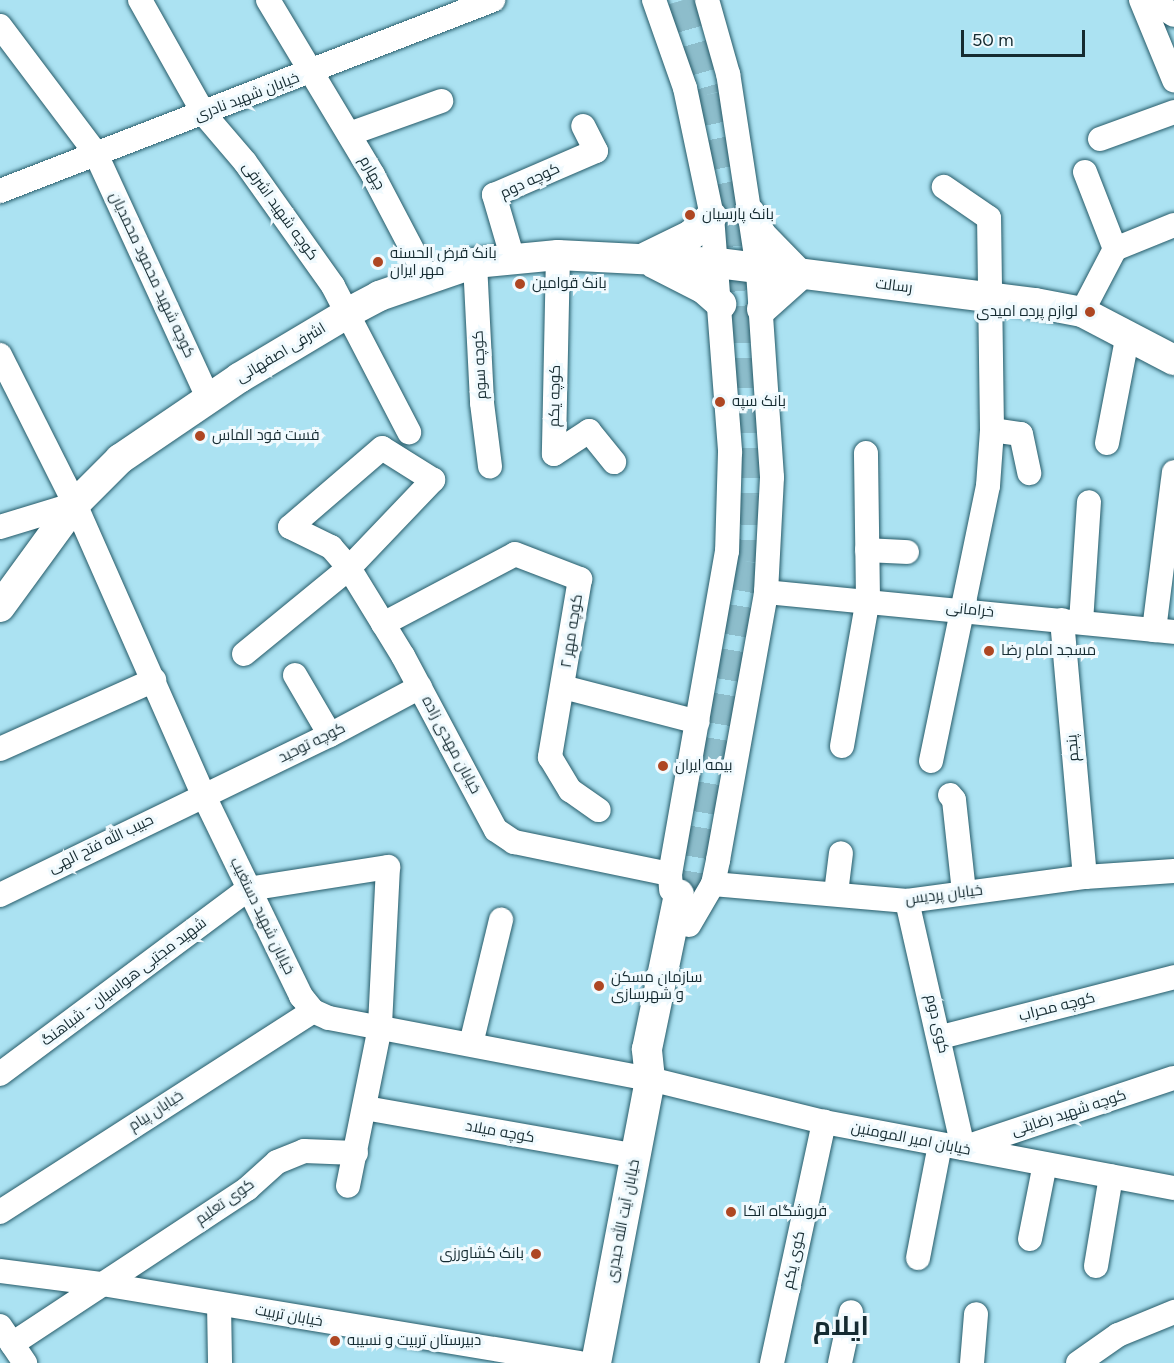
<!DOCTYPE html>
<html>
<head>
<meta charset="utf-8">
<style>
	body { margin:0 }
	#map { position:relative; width:1174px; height:1363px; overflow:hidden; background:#abe2f2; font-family:Figtree,Cairo,sans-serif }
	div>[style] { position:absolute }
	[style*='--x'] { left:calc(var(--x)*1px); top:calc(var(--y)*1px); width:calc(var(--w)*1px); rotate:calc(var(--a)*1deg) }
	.major-tunnel>* { height:30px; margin-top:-15px; transform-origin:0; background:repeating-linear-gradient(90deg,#8dbdcb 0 30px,transparent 0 45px) }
	.roads { filter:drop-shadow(0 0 2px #265b69) drop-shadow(0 0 2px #265b69) }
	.minor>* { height:24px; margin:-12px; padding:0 12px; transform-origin:12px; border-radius:12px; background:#fff }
	.major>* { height:30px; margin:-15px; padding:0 15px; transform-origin:15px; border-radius:15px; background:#fff }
	.dots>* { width:16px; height:16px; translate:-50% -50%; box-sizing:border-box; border:3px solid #f0fafe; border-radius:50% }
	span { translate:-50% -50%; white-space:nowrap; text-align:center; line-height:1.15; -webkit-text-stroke:6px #f0fafe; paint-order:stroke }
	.street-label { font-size:15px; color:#152b31 }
	.poi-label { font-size:15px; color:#152b31 }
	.left { translate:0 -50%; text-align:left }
	.right { translate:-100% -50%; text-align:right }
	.town-label { font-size:27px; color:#152b31; font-weight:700 }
	.scale { position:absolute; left:961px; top:30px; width:124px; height:27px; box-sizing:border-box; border:3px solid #152b31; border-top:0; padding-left:8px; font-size:18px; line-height:21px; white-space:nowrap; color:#152b31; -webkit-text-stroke:4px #f0fafe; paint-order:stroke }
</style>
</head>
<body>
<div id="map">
	<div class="major-tunnel">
		<i style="--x:683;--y:0;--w:98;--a:74"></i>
		<i style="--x:710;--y:94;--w:125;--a:78"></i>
		<i style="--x:736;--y:216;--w:98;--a:84.1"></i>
		<i style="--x:746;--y:313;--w:182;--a:87.8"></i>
		<i style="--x:753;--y:495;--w:67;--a:92.6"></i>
		<i style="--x:750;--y:562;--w:340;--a:99.5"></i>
	</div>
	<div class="roads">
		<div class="minor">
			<i style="--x:140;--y:0;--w:131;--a:60.7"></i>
			<i style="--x:204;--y:114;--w:63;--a:49.5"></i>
			<i style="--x:245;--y:162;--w:152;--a:54.6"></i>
			<i style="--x:333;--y:286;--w:165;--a:62.5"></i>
			<i style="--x:268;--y:0;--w:204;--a:59"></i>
			<i style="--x:373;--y:175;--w:116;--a:62.3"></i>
			<i style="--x:654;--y:0;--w:93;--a:70.6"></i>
			<i style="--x:685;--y:88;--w:131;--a:78.1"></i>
			<i style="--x:712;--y:216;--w:237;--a:85.6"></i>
			<i style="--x:730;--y:452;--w:99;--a:91.7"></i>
			<i style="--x:727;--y:551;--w:328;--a:100"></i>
			<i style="--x:670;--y:874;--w:16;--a:86"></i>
			<i style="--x:1141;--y:0;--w:87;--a:67.6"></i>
			<i style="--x:1151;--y:0;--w:27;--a:33"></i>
			<i style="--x:0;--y:26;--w:158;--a:53"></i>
			<i style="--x:95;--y:152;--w:271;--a:65.3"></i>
			<i style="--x:349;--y:134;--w:98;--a:-19.7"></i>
			<i style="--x:1100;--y:139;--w:79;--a:-20"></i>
			<i style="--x:1085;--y:172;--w:83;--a:68.7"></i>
			<i style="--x:0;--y:191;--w:529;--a:-21.18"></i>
			<i style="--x:558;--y:255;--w:199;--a:91.2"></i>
			<i style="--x:554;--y:454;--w:42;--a:-33.3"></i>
			<i style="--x:589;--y:431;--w:40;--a:51"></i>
			<i style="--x:512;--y:256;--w:64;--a:-106.4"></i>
			<i style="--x:494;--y:195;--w:111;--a:-23.3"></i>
			<i style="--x:596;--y:151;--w:28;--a:-117"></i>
			<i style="--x:475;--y:263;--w:140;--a:87.1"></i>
			<i style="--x:482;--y:403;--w:64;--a:82.8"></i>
			<i style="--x:1082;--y:312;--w:71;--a:-62.4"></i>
			<i style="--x:1115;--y:249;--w:64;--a:-22.1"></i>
			<i style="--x:0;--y:355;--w:167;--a:63.3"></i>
			<i style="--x:75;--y:504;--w:317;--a:66.2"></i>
			<i style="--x:203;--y:794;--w:225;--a:64.1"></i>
			<i style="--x:301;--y:996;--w:19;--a:51"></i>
			<i style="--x:313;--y:1011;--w:17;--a:24"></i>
			<i style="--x:329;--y:1018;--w:327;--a:10.8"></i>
			<i style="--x:650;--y:1079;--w:179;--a:13.9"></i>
			<i style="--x:824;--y:1122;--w:356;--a:10.7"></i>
			<i style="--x:992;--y:430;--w:29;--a:8"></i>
			<i style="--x:1021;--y:434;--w:40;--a:78"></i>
			<i style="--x:1107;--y:443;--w:111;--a:-79.1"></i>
			<i style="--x:0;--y:527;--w:78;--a:-17"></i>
			<i style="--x:867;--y:550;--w:40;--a:2.9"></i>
			<i style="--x:766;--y:592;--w:410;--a:5.6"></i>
			<i style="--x:1062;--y:620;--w:258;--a:84.9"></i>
			<i style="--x:1081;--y:622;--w:120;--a:-86.2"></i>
			<i style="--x:383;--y:624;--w:149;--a:-27.9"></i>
			<i style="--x:515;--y:554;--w:70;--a:21"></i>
			<i style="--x:580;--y:579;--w:181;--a:99.6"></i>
			<i style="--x:550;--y:757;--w:39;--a:59"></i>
			<i style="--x:570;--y:790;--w:35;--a:35"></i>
			<i style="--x:1154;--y:630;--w:159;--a:-82.8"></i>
			<i style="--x:244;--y:654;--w:136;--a:-39.3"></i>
			<i style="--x:349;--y:568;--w:122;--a:-46.3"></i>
			<i style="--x:433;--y:480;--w:60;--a:-147.9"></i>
			<i style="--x:382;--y:448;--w:121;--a:139.3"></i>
			<i style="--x:290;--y:527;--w:46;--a:26"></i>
			<i style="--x:331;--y:547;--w:28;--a:49"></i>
			<i style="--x:349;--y:568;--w:103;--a:58.5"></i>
			<i style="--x:403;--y:656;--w:197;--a:61.9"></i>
			<i style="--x:496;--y:830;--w:22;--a:34"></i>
			<i style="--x:514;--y:842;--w:159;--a:11.6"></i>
			<i style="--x:295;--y:675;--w:69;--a:59.7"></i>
			<i style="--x:563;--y:687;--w:139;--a:14.5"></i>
			<i style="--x:842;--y:746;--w:149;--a:-80"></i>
			<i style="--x:868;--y:599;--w:146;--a:-90.8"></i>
			<i style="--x:0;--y:749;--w:169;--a:-24.1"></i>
			<i style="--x:931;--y:761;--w:281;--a:-78.3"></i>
			<i style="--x:988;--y:486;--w:56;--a:-85.9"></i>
			<i style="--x:992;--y:430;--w:212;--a:-90.8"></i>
			<i style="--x:989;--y:218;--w:55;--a:-145.4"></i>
			<i style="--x:950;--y:795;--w:6;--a:51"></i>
			<i style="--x:954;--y:800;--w:93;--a:83.8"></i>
			<i style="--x:713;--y:884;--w:195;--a:5"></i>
			<i style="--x:907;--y:901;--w:180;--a:-7.7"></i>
			<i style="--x:1085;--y:877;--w:89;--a:-3.9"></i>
			<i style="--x:836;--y:893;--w:40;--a:-82.9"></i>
			<i style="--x:0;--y:895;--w:367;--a:-25.9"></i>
			<i style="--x:330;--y:735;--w:102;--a:-28.1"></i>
			<i style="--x:907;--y:901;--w:253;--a:77.2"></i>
			<i style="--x:963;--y:1148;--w:222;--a:-18.4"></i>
			<i style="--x:689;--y:925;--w:48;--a:-59.7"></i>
			<i style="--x:713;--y:884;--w:25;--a:-78"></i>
			<i style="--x:718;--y:860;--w:272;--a:-79.8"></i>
			<i style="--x:766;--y:592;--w:115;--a:-87"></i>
			<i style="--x:772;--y:477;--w:208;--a:-93.9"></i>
			<i style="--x:758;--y:269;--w:197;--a:-98.7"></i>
			<i style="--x:728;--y:74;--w:77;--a:-105.8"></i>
			<i style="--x:941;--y:1037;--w:241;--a:-14.4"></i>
			<i style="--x:471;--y:1044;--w:128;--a:-76.4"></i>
			<i style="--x:0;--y:1074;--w:309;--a:-36.7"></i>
			<i style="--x:248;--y:889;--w:142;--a:-8.9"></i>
			<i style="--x:388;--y:867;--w:160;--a:92.9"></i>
			<i style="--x:380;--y:1027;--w:162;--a:101.4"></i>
			<i style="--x:365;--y:1108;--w:275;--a:10"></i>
			<i style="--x:0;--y:1212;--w:372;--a:-32.7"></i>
			<i style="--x:1030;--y:1239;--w:76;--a:-78.7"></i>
			<i style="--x:918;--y:1258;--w:115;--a:-79"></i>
			<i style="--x:1096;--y:1266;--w:91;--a:-80.5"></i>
			<i style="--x:0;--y:1271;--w:103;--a:7.3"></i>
			<i style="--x:102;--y:1284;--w:483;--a:9.4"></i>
			<i style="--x:219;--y:1304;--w:59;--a:89"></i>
			<i style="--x:0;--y:1326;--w:45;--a:56"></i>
			<i style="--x:12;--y:1344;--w:282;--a:-33.4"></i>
			<i style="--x:247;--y:1189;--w:40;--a:-42"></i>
			<i style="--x:277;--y:1162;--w:29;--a:-22"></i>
			<i style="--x:304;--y:1151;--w:52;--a:2.2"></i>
			<i style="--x:772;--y:1363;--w:247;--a:-77.8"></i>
			<i style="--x:840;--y:1363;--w:52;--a:-77.8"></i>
			<i style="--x:972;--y:1363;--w:49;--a:-85.3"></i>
			<i style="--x:1078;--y:1363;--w:49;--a:-35"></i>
			<i style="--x:1118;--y:1335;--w:61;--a:-22.3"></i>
		</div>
		<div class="major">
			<i style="--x:750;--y:213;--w:25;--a:63"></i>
			<i style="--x:761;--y:235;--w:56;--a:45.7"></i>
			<i style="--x:644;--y:258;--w:52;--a:-26.1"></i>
			<i style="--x:691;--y:235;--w:28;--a:-42"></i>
			<i style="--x:655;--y:264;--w:55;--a:27"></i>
			<i style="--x:704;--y:289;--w:23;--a:41"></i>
			<i style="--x:762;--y:309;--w:51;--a:-41.8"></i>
			<i style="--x:0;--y:607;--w:127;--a:-53.9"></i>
			<i style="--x:75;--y:504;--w:64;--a:-45"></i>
			<i style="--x:120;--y:459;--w:144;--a:-34.2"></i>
			<i style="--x:239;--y:378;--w:133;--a:-30.8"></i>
			<i style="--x:353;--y:310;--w:30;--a:-28"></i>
			<i style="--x:379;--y:296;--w:102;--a:-19"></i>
			<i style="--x:475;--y:263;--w:83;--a:-5.5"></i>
			<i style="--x:558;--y:255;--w:160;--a:2.9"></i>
			<i style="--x:718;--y:263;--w:320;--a:7.2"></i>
			<i style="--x:1035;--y:303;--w:48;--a:10.8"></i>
			<i style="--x:1082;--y:312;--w:104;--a:27.6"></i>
			<i style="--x:596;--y:1363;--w:289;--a:-79.2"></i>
			<i style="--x:650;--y:1079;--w:30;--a:-96"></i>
			<i style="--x:647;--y:1049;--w:158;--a:-78.3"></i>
		</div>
	</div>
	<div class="dots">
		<i style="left:690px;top:215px;background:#ae4723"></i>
		<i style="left:378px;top:262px;background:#ae4723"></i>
		<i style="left:520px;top:284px;background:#ae4723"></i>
		<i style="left:1090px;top:312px;background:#ae4723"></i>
		<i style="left:720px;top:402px;background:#ae4723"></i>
		<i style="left:200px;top:436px;background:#ae4723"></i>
		<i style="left:989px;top:651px;background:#ae4723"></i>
		<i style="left:663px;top:766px;background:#ae4723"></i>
		<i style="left:599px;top:986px;background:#ae4723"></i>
		<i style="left:731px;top:1212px;background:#ae4723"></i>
		<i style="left:536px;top:1254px;background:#ae4723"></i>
		<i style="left:335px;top:1341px;background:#ae4723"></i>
	</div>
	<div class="street-label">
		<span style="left:247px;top:97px;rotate:-21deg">خیابان شهید نادری</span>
		<span style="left:372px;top:173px;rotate:60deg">چهارم</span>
		<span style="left:530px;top:181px;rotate:-25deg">کوچه دوم</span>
		<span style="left:280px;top:211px;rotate:54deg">کوچه شهید اشرفی</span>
		<span style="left:152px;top:275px;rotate:65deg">کوچه شهید محمود محمدیان</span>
		<span style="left:894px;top:286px;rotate:7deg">رسالت</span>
		<span style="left:281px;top:353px;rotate:-31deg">اشرفی اصفهانی</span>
		<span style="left:480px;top:365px;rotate:-93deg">کوچه سوم</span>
		<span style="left:555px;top:396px;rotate:-89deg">کوچه یکم</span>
		<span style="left:970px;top:610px;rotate:6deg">خرامانی</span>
		<span style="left:572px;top:631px;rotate:-81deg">کوچه مهر ۲</span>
		<span style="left:312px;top:743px;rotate:-26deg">کوچه توحید</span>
		<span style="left:451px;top:745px;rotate:62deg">خیابان مهدی زاده</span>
		<span style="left:1073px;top:748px;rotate:-95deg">پنجم</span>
		<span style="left:101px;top:844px;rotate:-26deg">حبیب الله فتح الهی</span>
		<span style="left:944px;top:895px;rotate:-7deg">خیابان پردیس</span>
		<span style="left:262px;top:916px;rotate:64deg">خیابان شهید دستغیب</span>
		<span style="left:124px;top:982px;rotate:-37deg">شهید مجتبی هواسیان - شباهنگ</span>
		<span style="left:1057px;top:1007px;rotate:-14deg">کوچه محراب</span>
		<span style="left:937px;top:1024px;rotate:77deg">کوی دوم</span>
		<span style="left:156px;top:1111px;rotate:-33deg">خیابان پیام</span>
		<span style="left:1069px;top:1113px;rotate:-18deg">کوچه شهید رضایتی</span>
		<span style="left:500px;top:1132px;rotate:10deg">کوچه میلاد</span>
		<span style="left:911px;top:1139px;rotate:11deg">خیابان امیر المومنین</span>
		<span style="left:225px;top:1202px;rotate:-35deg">کوی تعلیم</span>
		<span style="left:623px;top:1221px;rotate:-79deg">خیابان آیت الله حیدری</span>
		<span style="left:794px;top:1260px;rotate:-78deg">کوی یکم</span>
		<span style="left:289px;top:1316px;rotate:10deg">خیابان تربیت</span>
	</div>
	<div class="poi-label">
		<span class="left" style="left:702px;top:215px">بانک پارسیان</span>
		<span class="left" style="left:390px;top:262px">بانک قرض الحسنه<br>مهر ایران</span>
		<span class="left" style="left:532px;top:284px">بانک قوامین</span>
		<span class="right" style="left:1078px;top:312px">لوازم پرده امیدی</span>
		<span class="left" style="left:732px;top:402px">بانک سپه</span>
		<span class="left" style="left:212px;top:436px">فست فود الماس</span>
		<span class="left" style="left:1001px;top:651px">مسجد امام رضا</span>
		<span class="left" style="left:675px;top:766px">بیمه ایران</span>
		<span class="left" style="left:611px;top:986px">سازمان مسکن<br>و شهرسازی</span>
		<span class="left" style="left:743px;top:1212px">فروشگاه اتکا</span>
		<span class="right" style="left:524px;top:1254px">بانک کشاورزی</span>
		<span class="left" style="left:347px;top:1341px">دبیرستان تربیت و نسیبه</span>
	</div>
	<div class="town-label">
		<span style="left:841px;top:1326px">ایلام</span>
	</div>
	<div class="scale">50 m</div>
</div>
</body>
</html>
